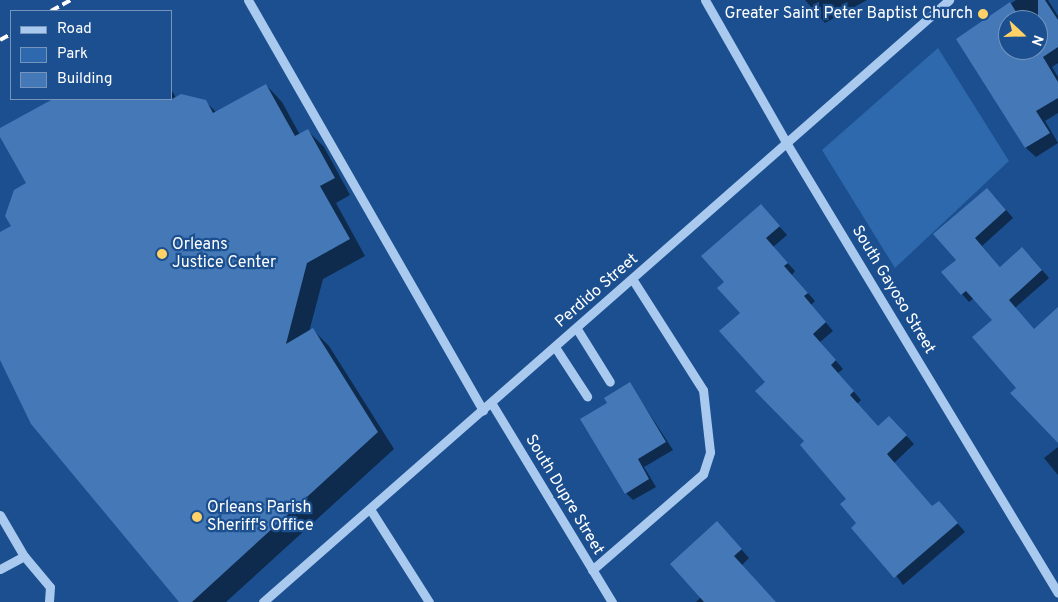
<!DOCTYPE html>
<html>
<head>
<meta charset="utf-8">
<style>
	body { margin:0 }
	#map { position:relative; width:1058px; height:602px; overflow:hidden; background:#1b4f8f; font-family:Overpass,sans-serif }
	div>[style] { position:absolute }
	[style*='--x'] { left:calc(var(--x)*1px); top:calc(var(--y)*1px); width:calc(var(--w)*1px); rotate:calc(var(--a)*1deg) }
	.green>* { inset:0; background:#2e69ad }
	.shadow>* { inset:0; background:#0007 }
	.building>* { inset:0; background:#4478b7 }
	.minor>* { height:9px; margin:-4.5px; padding:0 4.5px; transform-origin:4.5px; border-radius:4.5px; background:#a9c9ee }
	.rail>* { height:4px; margin-top:-2px; transform-origin:0; background:repeating-linear-gradient(90deg,#fff 0 9px,transparent 0 13px) }
	.dots>* { width:14px; height:14px; translate:-50% -50%; box-sizing:border-box; border:2px solid #1b4f8f; border-radius:50% }
	span { translate:-50% -50%; white-space:nowrap; text-align:center; line-height:1.15; -webkit-text-stroke:4.5px #1b4f8f; paint-order:stroke }
	.poi-label { font-size:16px; color:#fff }
	.right { translate:-100% -50%; text-align:right }
	.left { translate:0 -50%; text-align:left }
	.street-label { font-size:16px; color:#fff }
	.legend { position:absolute; left:10px; top:10px; width:162px; height:90px; box-sizing:border-box; background:#1b4f8f; border:1px solid #7695bc; margin:0; padding:6px 9px; list-style:none; font-size:15px; color:#fff }
	.legend li { display:flex; align-items:center; gap:10px; height:25px }
	.legend b { width:25px; border:1px solid #7695bc }
	.north { position:absolute; left:998px; top:10px; width:50px; height:50px; box-sizing:border-box; background:#1b4f8f; border:1px solid #7695bc; border-radius:50%; rotate:111deg; font-size:14px; font-weight:700; line-height:20px; text-align:center; color:#fff }
	.north::after { content:''; display:block; margin:auto; width:18px; height:22px; background:#ffd166; clip-path:polygon(50% 0,100% 100%,50% 72%,0 100%) }
</style>
</head>
<body>
<div id="map">
	<div class="green">
		<i style="clip-path:polygon(938px 48px,1009px 161px,895px 268px,822px 150px)"></i>
	</div>
	<div class="shadow">
		<i style="clip-path:polygon(805px 0,867px 0,825px 23px)"></i>
		<i style="clip-path:polygon(evenodd,1016px 0,1048px 0,1058px 16px,1058px 63px,1052px 67px,1058px 77px,1058px 113px,1045px 121px,1058px 143px,1036px 157px,1026px 148px,958px 40px,1016px 0,1008px 20px,1038px 20px,1038px 50px,1008px 50px,1008px 20px)"></i>
		<i style="clip-path:polygon(266px 85px,282px 102px,300px 135px,308px 131px,324px 147px,350px 195px,336px 203px,365px 256px,323px 279px,309px 332px,313px 330px,329px 346px,394px 449px,226px 602px,180px 602px,0 359px,0 234px,12px 227px,28px 184px,0 129px,55px 99px,171px 99px,171px 89px,176px 98px,205px 101px,217px 113px)"></i>
		<i style="clip-path:polygon(994px 196px,1013px 218px,982px 246px,1001px 268px,1030px 256px,1049px 278px,1015px 308px,1034px 330px,1058px 309px,1058px 442px,1018px 388px,993px 320px,974px 298px,969px 302px,943px 272px,958px 260px)"></i>
		<i style="clip-path:polygon(768px 214px,787px 235px,773px 247px,795px 271px,792px 275px,815px 301px,811px 305px,833px 331px,820px 342px,843px 369px,838px 373px,861px 400px,857px 404px,878px 427px,889px 417px,914px 444px,894px 463px,933px 508px,946px 510px,965px 532px,903px 585px,858px 523px,848px 499px,806px 441px,726px 282px)"></i>
		<i style="clip-path:polygon(630px 384px,673px 450px,644px 467px,656px 487px,633px 500px,626px 493px)"></i>
		<i style="clip-path:polygon(1058px 447px,1058px 475px,1044px 458px)"></i>
		<i style="clip-path:polygon(725px 531px,749px 558px,742px 565px,775px 602px,696px 602px,701px 597px)"></i>
	</div>
	<div class="building">
		<i style="clip-path:polygon(1038px 0,1045px 0,1058px 20px,1058px 47px,1043px 57px,1058px 82px,1058px 98px,1036px 111px,1050px 133px,1025px 148px,956px 39px,1010px 2px,1021px 20px,1008px 20px,1008px 50px,1038px 50px)"></i>
		<i style="clip-path:polygon(266px 84px,295px 136px,308px 129px,335px 178px,320px 186px,350px 239px,307px 263px,286px 344px,313px 328px,378px 432px,192px 602px,179px 602px,31px 424px,0 360px,0 232px,11px 226px,5px 216px,14px 190px,26px 183px,0 137px,0 128px,53px 99px,172px 99px,181px 94px,206px 100px,213px 113px)"></i>
		<i style="clip-path:polygon(987px 188px,1006px 210px,975px 238px,1000px 267px,1022px 247px,1042px 270px,1009px 300px,1034px 329px,1058px 307px,1058px 443px,1010px 393px,1016px 388px,972px 337px,992px 320px,966px 291px,961px 295px,941px 272px,956px 260px,933px 234px)"></i>
		<i style="clip-path:polygon(761px 204px,780px 226px,766px 238px,788px 263px,784px 266px,808px 293px,804px 296px,826px 322px,813px 334px,836px 360px,831px 365px,854px 391px,850px 395px,878px 426px,889px 416px,907px 435px,887px 454px,932px 506px,939px 501px,958px 523px,894px 578px,851px 528px,856px 523px,840px 504px,846px 499px,800px 445px,804px 441px,755px 391px,765px 382px,719px 331px,740px 313px,717px 288px,724px 282px,701px 256px)"></i>
		<i style="clip-path:polygon(630px 382px,666px 442px,638px 459px,649px 479px,625px 494px,580px 419px,607px 403px,604px 398px)"></i>
		<i style="clip-path:polygon(717px 521px,742px 549px,734px 556px,776px 602px,704px 602px,670px 564px)"></i>
	</div>
	<div class="minor">
		<i style="--x:248;--y:0;--w:473;--a:60.2"></i>
		<i style="--x:705;--y:0;--w:166;--a:60.3"></i>
		<i style="--x:787;--y:144;--w:524;--a:58.89"></i>
		<i style="--x:577;--y:329;--w:62;--a:58.1"></i>
		<i style="--x:555;--y:347;--w:59;--a:56.9"></i>
		<i style="--x:492;--y:404;--w:232;--a:58.8"></i>
		<i style="--x:370;--y:509;--w:110;--a:57.6"></i>
		<i style="--x:0;--y:515;--w:48;--a:59.7"></i>
		<i style="--x:24;--y:556;--w:40;--a:50"></i>
		<i style="--x:50;--y:587;--w:15;--a:94"></i>
		<i style="--x:0;--y:569;--w:27;--a:-28"></i>
		<i style="--x:592;--y:570;--w:147;--a:-40.9"></i>
		<i style="--x:703;--y:474;--w:23;--a:-72"></i>
		<i style="--x:710;--y:452;--w:62;--a:-96.4"></i>
		<i style="--x:703;--y:390;--w:130;--a:-122.5"></i>
		<i style="--x:263;--y:602;--w:913;--a:-41.27"></i>
	</div>
	<div class="rail">
		<i style="--x:51;--y:11;--w:23;--a:-29"></i>
		<i style="--x:0;--y:40;--w:13;--a:-29"></i>
	</div>
	<div class="dots">
		<i style="left:983px;top:14px;background:#ffd166"></i>
		<i style="left:162px;top:254px;background:#ffd166"></i>
		<i style="left:197px;top:517px;background:#ffd166"></i>
	</div>
	<div class="poi-label">
		<span class="right" style="left:973px;top:14px">Greater Saint Peter Baptist Church</span>
		<span class="left" style="left:172px;top:254px">Orleans<br>Justice Center</span>
		<span class="left" style="left:207px;top:517px">Orleans Parish<br>Sheriff's Office</span>
	</div>
	<div class="street-label">
		<span style="left:893px;top:290px;rotate:59deg">South Gayoso Street</span>
		<span style="left:597px;top:291px;rotate:-41deg">Perdido Street</span>
		<span style="left:564px;top:495px;rotate:59deg">South Dupre Street</span>
	</div>
	<ul class="legend">
	<li><b style="height:6px;background:#a9c9ee"></b>Road</li>
	<li><b style="height:14px;background:#2e69ad"></b>Park</li>
	<li><b style="height:14px;background:#4478b7"></b>Building</li>
	</ul>
	<div class="north">N</div>
</div>
</body>
</html>
